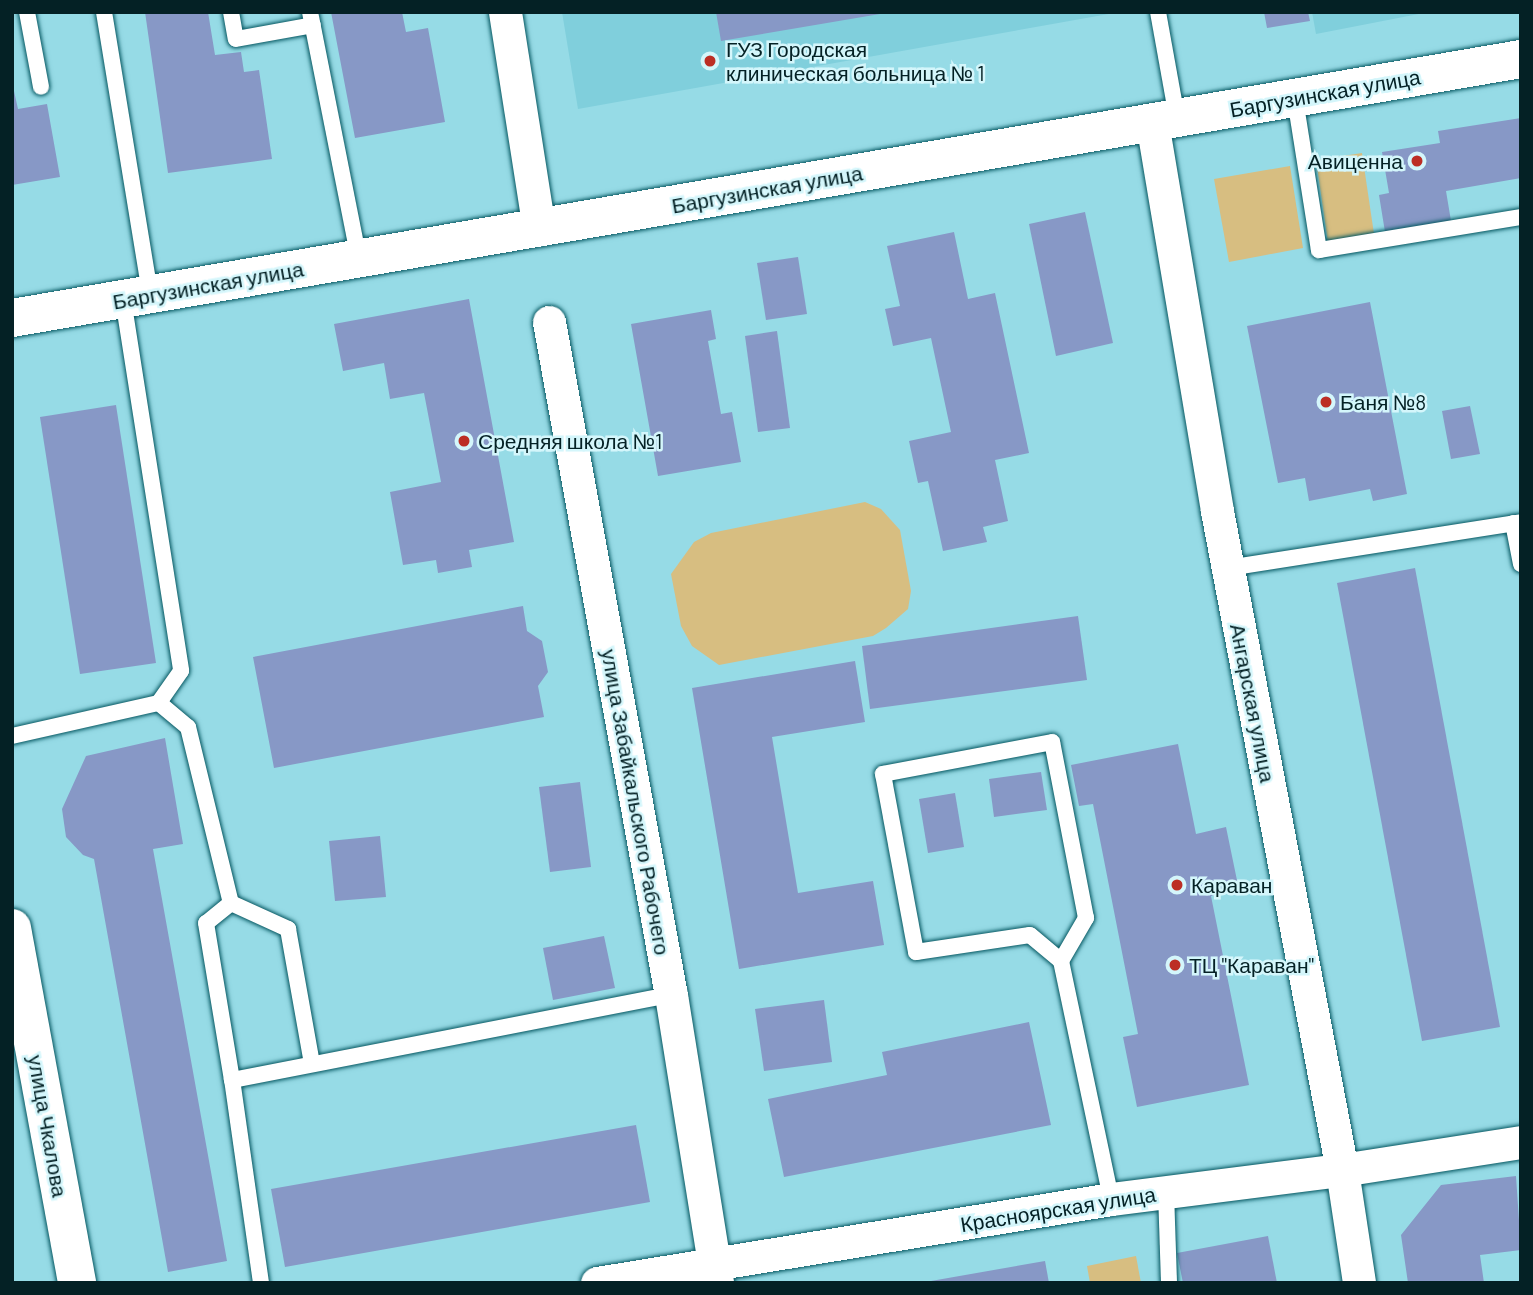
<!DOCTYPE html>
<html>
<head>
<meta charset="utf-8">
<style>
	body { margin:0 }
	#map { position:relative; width:1533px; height:1295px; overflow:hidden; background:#96dbe6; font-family:Barlow,sans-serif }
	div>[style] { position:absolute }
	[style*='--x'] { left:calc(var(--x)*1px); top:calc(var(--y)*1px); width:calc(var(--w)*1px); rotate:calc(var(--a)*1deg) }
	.built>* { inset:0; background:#80cfdc }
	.green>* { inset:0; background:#d7be81 }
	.building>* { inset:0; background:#8798c6 }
	.roads { filter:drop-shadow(0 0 2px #055761) drop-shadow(0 0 2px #055761) }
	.lane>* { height:16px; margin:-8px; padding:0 8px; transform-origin:8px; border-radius:8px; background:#fff }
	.street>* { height:33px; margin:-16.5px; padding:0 16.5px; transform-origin:16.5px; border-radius:16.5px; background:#fff }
	.secondary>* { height:38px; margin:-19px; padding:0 19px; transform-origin:19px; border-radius:19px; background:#fff }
	.dots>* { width:19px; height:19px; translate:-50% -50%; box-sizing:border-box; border:4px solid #d4f6fb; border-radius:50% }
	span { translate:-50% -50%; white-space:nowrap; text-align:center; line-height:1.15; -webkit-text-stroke:5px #d4f6fb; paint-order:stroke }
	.poi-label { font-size:21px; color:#042125 }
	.left { translate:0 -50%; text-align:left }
	.right { translate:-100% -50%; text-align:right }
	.street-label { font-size:21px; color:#042125 }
	.frame { position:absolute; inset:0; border:14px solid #042125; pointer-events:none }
</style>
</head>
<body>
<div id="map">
	<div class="built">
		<i style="clip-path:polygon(562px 12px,1120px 12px,578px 109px)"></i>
		<i style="clip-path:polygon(1312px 12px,1429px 12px,1316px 34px)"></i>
	</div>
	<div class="green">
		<i style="clip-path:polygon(1362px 153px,1374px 234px,1328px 243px,1316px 160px)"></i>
		<i style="clip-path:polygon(1290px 166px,1303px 248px,1229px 262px,1214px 179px)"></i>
		<i style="clip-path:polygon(865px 502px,881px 509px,900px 530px,911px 591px,908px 609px,886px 628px,873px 636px,719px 665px,692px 646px,681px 626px,671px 574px,694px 542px,711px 533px)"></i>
		<i style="clip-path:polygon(1136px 1256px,1141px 1283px,1090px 1283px,1087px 1266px)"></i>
	</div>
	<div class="building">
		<i style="clip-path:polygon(145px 12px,208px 12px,215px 55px,241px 52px,244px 72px,259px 70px,272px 159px,168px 173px)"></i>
		<i style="clip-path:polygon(331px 12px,402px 12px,406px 32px,428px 28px,445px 122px,355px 138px)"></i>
		<i style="clip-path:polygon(716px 12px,880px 12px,880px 14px,721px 41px)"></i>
		<i style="clip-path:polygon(1264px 12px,1308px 12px,1310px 21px,1267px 28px)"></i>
		<i style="clip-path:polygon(12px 82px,18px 109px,47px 104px,60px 177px,12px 185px)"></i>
		<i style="clip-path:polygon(1521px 118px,1521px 178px,1446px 191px,1451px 221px,1385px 232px,1379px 195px,1389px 193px,1382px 152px,1440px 143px,1438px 131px)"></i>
		<i style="clip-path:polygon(1085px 212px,1113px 343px,1056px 356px,1029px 224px)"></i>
		<i style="clip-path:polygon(954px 232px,968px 299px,995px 293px,1029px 453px,995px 460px,1008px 521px,983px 527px,987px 542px,943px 551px,928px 481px,918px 483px,909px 441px,951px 432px,931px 338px,893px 346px,885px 309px,900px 306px,887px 246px)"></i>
		<i style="clip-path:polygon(798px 257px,807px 314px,766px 320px,757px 263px)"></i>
		<i style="clip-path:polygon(469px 299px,514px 542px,469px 550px,472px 567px,438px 573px,436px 560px,403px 565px,390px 492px,441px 482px,424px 393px,390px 399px,384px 363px,343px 371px,334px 324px)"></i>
		<i style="clip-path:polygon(1370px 302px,1407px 494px,1373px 501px,1370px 489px,1309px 501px,1305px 478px,1278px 483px,1247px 326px)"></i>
		<i style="clip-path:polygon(711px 310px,716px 339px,708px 341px,721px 414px,732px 412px,741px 462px,658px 476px,631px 324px)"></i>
		<i style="clip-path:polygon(777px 331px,790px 428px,758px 432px,745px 336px)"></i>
		<i style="clip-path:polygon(116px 405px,156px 663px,80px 674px,40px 417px)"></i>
		<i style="clip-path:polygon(1470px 406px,1480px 454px,1451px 459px,1442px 411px)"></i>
		<i style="clip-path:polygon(1415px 568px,1500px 1027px,1422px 1041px,1337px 583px)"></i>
		<i style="clip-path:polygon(523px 606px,527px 631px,542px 641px,548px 672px,538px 686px,544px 717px,274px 768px,253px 657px)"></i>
		<i style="clip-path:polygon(1078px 616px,1087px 680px,870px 709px,862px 646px)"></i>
		<i style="clip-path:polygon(855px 661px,865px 722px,772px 737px,798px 893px,873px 881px,884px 945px,739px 969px,692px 688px)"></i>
		<i style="clip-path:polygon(165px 738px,183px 844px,153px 849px,227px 1261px,168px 1272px,94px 859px,83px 855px,66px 837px,62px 809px,86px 756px)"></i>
		<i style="clip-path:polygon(1178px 744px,1196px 834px,1226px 827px,1239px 890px,1211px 896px,1249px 1085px,1137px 1107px,1123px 1037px,1138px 1034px,1093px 804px,1079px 806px,1071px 765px)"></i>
		<i style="clip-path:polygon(1041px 772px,1047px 810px,994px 817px,989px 779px)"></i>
		<i style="clip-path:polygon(580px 782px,591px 867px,550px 872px,539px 787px)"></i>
		<i style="clip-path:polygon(955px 793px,964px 847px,928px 853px,919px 799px)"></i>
		<i style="clip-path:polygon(380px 836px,386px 897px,335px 901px,329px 841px)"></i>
		<i style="clip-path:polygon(604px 936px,615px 988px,553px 1000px,543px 948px)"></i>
		<i style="clip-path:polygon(824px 1000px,832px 1062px,764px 1071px,755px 1009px)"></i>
		<i style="clip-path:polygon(1029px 1022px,1051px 1125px,784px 1177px,768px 1099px,887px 1075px,882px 1052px)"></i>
		<i style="clip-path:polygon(636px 1125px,650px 1202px,285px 1267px,271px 1189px)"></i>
		<i style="clip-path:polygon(1516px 1176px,1521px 1250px,1480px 1255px,1484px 1283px,1408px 1283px,1401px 1235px,1441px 1185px)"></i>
		<i style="clip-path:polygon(1268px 1236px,1277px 1283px,1183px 1283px,1177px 1253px)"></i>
		<i style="clip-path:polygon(1045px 1261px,1049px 1283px,931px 1283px,931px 1281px)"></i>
	</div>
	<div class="roads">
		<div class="lane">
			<i style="--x:27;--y:12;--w:76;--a:79.4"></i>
			<i style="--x:104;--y:12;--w:286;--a:80.7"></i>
			<i style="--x:231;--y:12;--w:27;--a:80"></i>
			<i style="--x:236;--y:39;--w:78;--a:-10.3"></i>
			<i style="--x:310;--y:12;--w:252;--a:78.8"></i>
			<i style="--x:1158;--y:12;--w:108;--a:79.8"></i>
			<i style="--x:1295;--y:99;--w:153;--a:81"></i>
			<i style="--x:1319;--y:250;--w:205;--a:-9.3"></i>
			<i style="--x:123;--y:299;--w:376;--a:81.1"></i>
			<i style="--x:181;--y:671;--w:39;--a:125"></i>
			<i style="--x:159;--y:703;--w:38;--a:40"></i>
			<i style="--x:188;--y:727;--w:181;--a:76.3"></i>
			<i style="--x:231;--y:903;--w:32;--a:141"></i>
			<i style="--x:206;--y:923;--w:159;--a:80.6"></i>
			<i style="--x:1513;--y:523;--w:42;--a:79"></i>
			<i style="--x:1228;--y:568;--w:297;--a:-8.9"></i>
			<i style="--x:12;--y:736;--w:151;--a:-12.7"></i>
			<i style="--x:231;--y:903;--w:63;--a:24.5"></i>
			<i style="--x:288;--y:929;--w:137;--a:79.9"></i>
			<i style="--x:1061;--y:961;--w:50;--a:-59.8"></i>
			<i style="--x:1086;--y:918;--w:179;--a:-100.9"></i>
			<i style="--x:1052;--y:742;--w:172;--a:169.3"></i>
			<i style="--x:883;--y:774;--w:181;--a:79.5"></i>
			<i style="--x:916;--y:952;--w:115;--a:-8.5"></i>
			<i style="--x:1030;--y:935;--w:40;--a:40"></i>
			<i style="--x:1061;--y:961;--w:243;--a:78.1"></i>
			<i style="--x:1166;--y:1192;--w:91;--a:88.1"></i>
			<i style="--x:261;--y:1283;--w:205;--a:-98.1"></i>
			<i style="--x:232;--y:1080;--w:447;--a:-11"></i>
		</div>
		<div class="street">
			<i style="--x:505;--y:12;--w:220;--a:81.1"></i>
			<i style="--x:1152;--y:122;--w:394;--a:80.5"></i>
			<i style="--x:1217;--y:511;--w:671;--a:79.26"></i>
			<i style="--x:1342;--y:1170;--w:114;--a:81.4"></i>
			<i style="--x:549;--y:322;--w:684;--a:79.73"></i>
			<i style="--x:671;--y:995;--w:292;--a:80.9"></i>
			<i style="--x:597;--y:1283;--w:521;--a:-9.28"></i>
			<i style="--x:1111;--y:1199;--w:233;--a:-7.2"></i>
			<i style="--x:1342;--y:1170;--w:181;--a:-8.9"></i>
		</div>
		<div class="secondary">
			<i style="--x:12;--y:318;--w:1531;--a:-9.74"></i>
			<i style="--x:12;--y:928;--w:361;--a:79.6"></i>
		</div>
	</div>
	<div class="dots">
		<i style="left:710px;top:61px;background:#bc2e25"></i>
		<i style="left:1417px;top:161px;background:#bc2e25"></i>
		<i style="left:1326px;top:402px;background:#bc2e25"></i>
		<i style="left:464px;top:441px;background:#bc2e25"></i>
		<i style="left:1177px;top:885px;background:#bc2e25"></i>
		<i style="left:1175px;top:965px;background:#bc2e25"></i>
	</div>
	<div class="poi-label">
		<span class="left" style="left:726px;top:61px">ГУЗ Городская<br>клиническая больница № 1</span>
		<span class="right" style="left:1403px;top:161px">Авиценна</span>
		<span class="left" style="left:1340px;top:402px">Баня №8</span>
		<span class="left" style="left:478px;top:441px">Средняя школа №1</span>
		<span class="left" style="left:1191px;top:885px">Караван</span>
		<span class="left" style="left:1189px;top:965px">ТЦ "Караван"</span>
	</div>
	<div class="street-label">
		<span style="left:1325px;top:93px;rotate:-10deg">Баргузинская улица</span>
		<span style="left:767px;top:189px;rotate:-10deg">Баргузинская улица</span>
		<span style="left:208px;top:285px;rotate:-10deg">Баргузинская улица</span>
		<span style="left:1253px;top:703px;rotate:79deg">Ангарская улица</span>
		<span style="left:636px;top:802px;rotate:80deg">улица Забайкальского Рабочего</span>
		<span style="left:48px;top:1126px;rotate:80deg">улица Чкалова</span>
		<span style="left:1058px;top:1209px;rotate:-9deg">Красноярская улица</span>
	</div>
	<div class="frame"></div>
</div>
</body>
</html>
